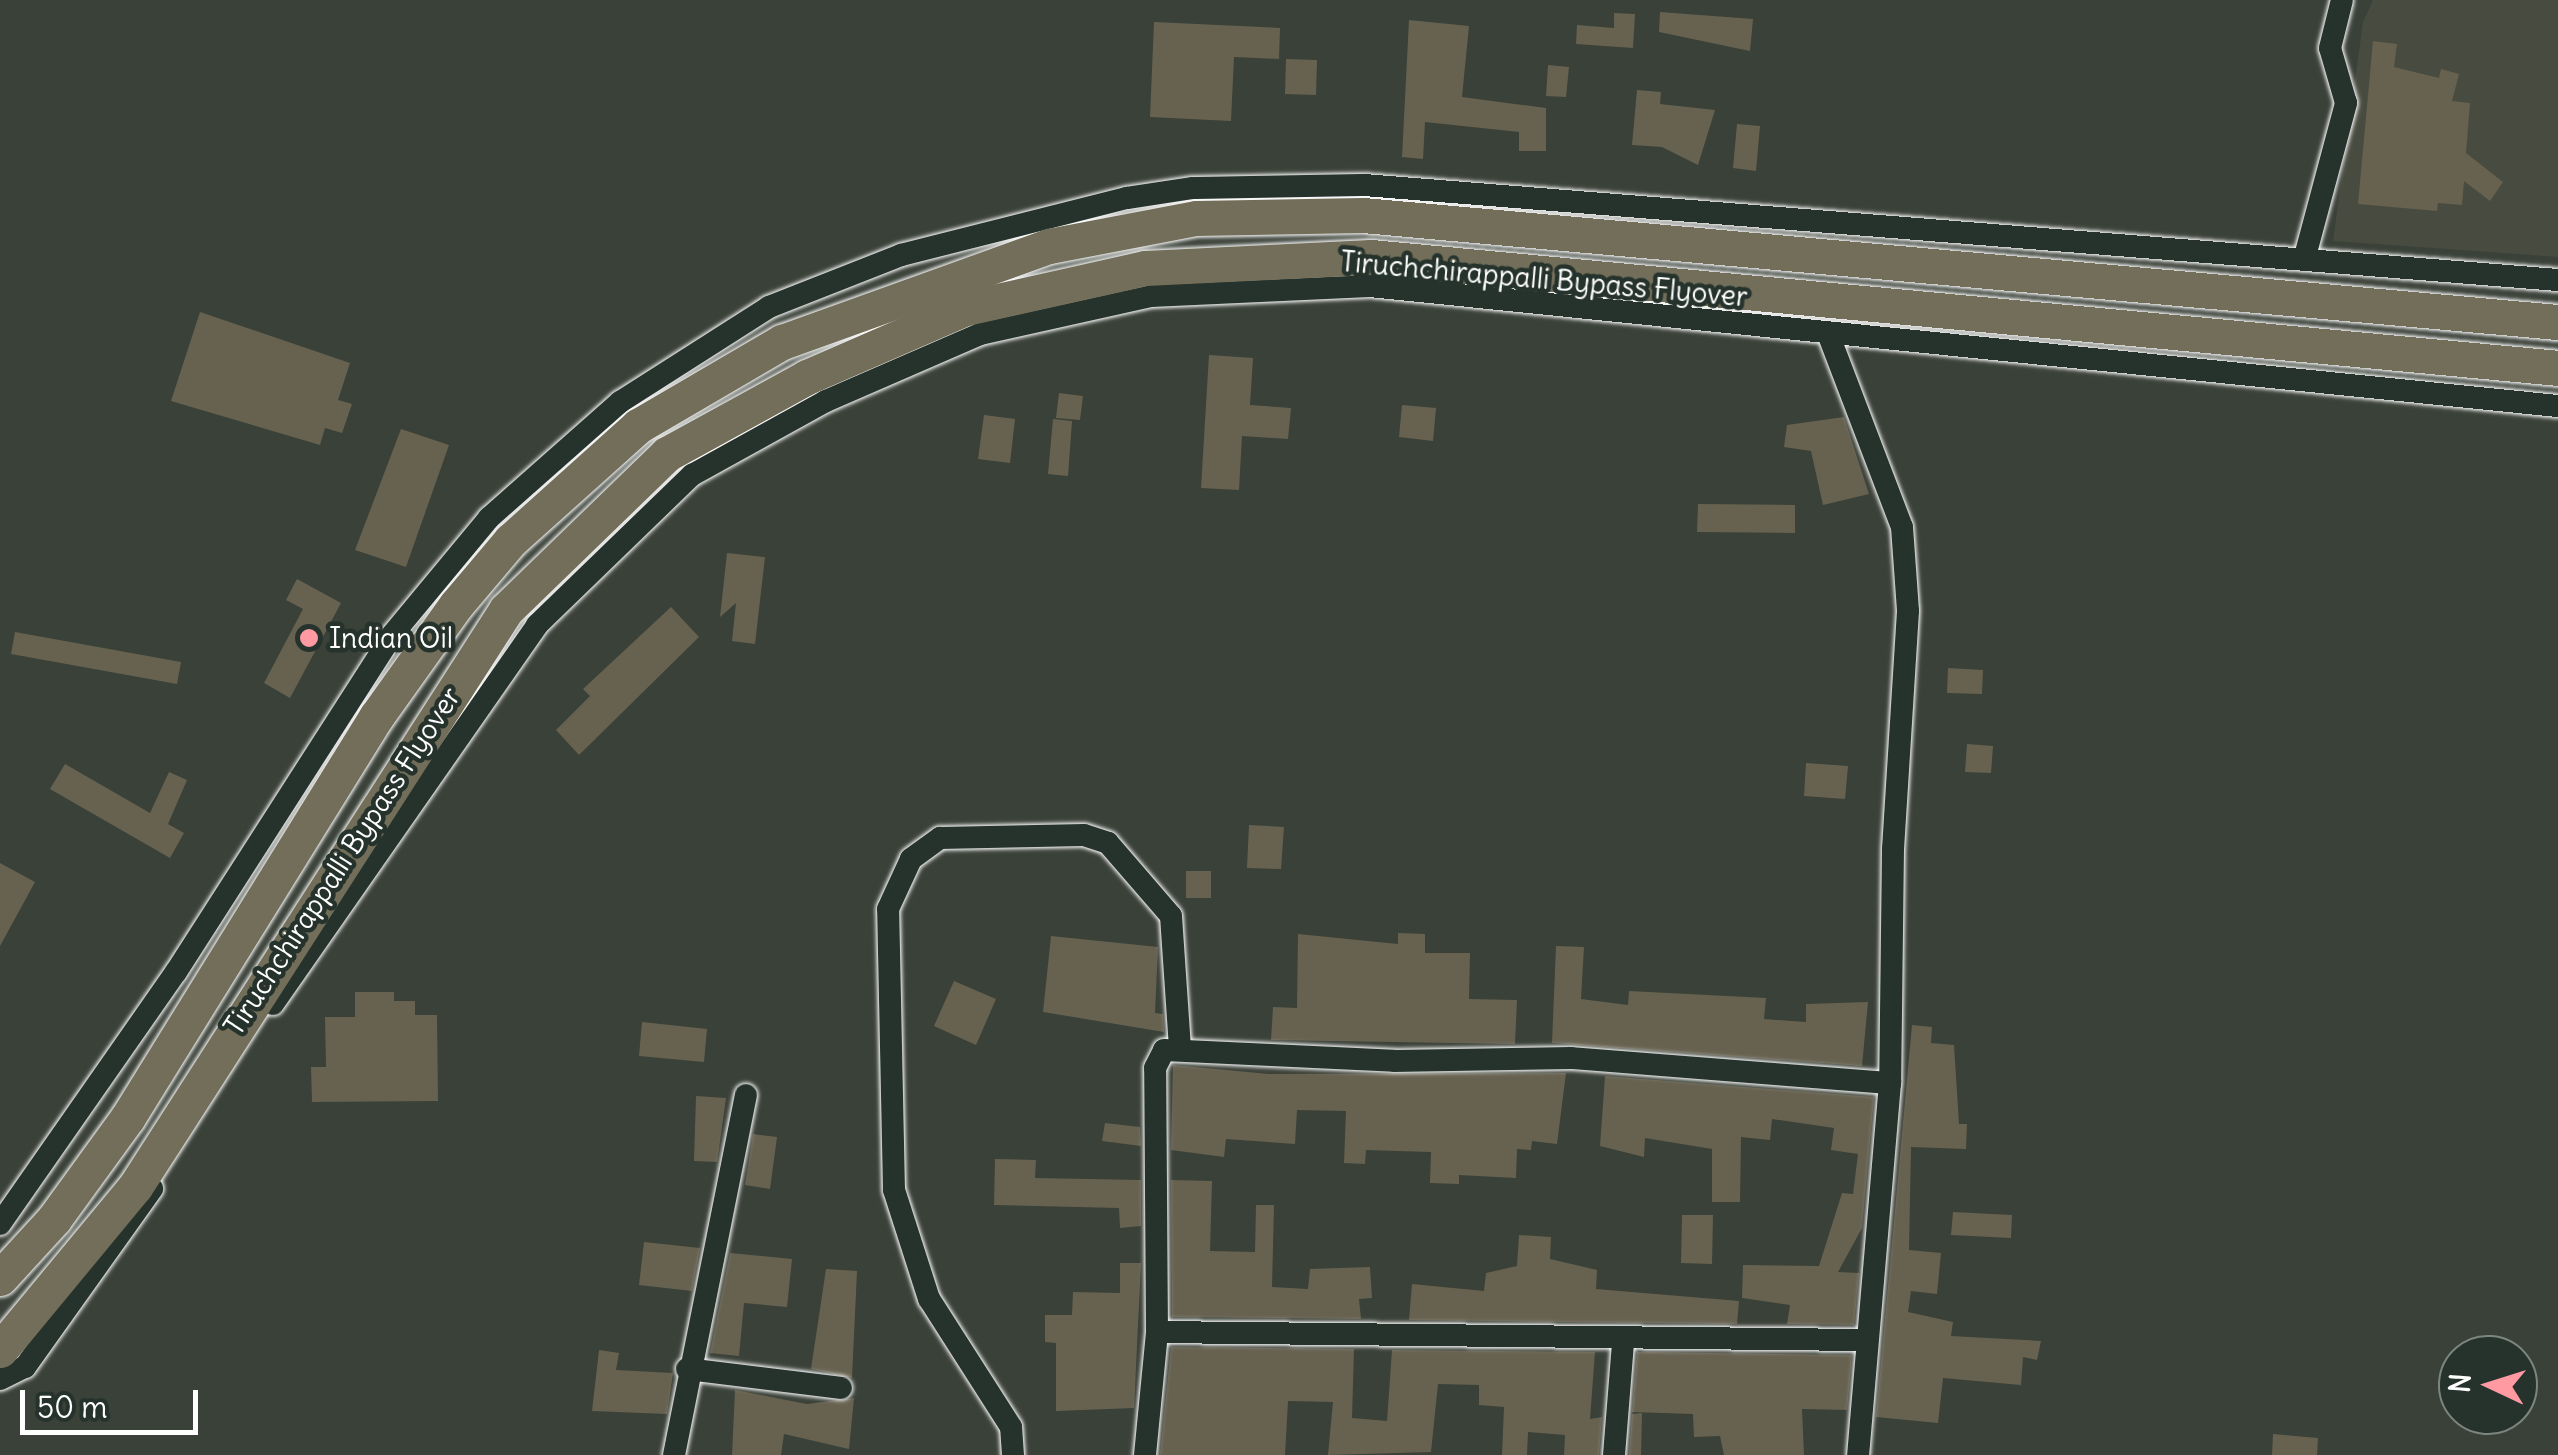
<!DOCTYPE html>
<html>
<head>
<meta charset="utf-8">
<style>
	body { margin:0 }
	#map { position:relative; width:2558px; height:1455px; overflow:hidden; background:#3a4138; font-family:Delius,sans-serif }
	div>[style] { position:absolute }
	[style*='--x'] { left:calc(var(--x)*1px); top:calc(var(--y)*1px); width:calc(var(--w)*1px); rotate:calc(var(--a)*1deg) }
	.built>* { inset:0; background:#484b3f }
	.building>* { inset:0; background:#676250 }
	.roads { filter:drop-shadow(0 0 2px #fff) drop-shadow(0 0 2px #fff) }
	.minor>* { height:22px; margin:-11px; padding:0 11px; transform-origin:11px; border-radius:11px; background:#26332d }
	.highway>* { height:35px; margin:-17.5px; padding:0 17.5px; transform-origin:17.5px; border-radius:17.5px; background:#726e59 }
	.dots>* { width:28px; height:28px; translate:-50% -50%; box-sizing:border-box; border:5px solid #26332d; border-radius:50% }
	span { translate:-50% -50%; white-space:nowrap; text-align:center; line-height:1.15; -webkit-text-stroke:9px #26332d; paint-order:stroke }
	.street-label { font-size:28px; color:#fff }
	.poi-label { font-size:28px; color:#fff }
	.left { translate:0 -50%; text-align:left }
	.north { position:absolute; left:2438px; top:1335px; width:100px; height:100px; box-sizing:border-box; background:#26332d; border:2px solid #7d8581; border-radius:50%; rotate:274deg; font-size:28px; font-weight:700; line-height:40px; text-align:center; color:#fff }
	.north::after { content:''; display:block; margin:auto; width:35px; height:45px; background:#ff9aa2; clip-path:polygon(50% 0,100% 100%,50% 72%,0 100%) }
	.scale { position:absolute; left:20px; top:1390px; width:178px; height:45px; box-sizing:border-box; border:5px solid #fff; border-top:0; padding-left:12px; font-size:30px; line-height:35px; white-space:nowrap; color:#fff; -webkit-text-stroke:8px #26332d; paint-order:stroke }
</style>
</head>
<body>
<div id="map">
	<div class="built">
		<i style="clip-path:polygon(2373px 0,2558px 0,2558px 257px,2333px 241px,2363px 22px)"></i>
	</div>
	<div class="building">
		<i style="clip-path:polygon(1660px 12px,1753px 19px,1750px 51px,1659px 32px)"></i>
		<i style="clip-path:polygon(1614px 13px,1635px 14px,1633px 48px,1576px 44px,1577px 25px,1614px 28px)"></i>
		<i style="clip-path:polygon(1409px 20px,1469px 26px,1462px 97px,1546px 108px,1546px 151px,1519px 151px,1519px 132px,1425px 122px,1423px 159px,1402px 157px)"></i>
		<i style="clip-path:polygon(1154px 22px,1280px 28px,1279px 59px,1234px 57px,1231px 121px,1150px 117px)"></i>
		<i style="clip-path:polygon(2373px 41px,2397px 44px,2394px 67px,2439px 78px,2441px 69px,2459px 74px,2452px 101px,2470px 103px,2466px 153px,2503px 182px,2490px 201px,2464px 181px,2462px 205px,2438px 203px,2437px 211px,2358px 204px)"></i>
		<i style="clip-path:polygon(1286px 59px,1317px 60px,1316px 95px,1285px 94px)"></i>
		<i style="clip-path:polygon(1548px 65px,1569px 67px,1566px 97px,1546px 96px)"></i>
		<i style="clip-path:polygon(1637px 90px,1661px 92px,1660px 104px,1715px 110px,1698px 165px,1662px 147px,1632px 145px)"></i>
		<i style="clip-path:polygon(1737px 124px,1760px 126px,1756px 171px,1733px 168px)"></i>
		<i style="clip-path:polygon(200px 312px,350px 363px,338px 400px,352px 404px,342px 433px,325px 428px,320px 445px,171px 401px)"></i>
		<i style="clip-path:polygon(1209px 355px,1253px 358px,1250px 405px,1291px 408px,1288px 439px,1242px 436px,1239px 490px,1201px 488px)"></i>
		<i style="clip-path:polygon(1059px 393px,1083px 396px,1080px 420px,1056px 418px)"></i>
		<i style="clip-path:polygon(1402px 405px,1436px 408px,1433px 441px,1399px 437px)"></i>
		<i style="clip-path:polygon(984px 415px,1015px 419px,1010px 463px,978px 459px)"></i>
		<i style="clip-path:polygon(1844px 417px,1869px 494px,1823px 505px,1811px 451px,1784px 447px,1787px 425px)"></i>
		<i style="clip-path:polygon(1053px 419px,1072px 421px,1068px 476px,1048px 474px)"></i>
		<i style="clip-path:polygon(401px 429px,449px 445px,406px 567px,355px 550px)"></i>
		<i style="clip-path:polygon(1698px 504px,1795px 505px,1795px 533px,1697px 532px)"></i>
		<i style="clip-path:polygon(727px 553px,765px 557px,755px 644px,732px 641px,736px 603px,720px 617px)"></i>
		<i style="clip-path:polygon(297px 579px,341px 603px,290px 698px,264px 683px,303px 609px,286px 600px)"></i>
		<i style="clip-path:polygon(671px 607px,699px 637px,579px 755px,556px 730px,590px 696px,583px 689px)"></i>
		<i style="clip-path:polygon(15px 632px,181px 662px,177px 684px,11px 654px)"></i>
		<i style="clip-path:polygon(1948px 668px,1983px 670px,1982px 694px,1947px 693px)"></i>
		<i style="clip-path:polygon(1967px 744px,1993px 746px,1991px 773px,1965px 772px)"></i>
		<i style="clip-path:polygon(1806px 763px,1848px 766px,1845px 799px,1804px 796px)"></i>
		<i style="clip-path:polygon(65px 764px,150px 813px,169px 772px,187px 780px,168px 824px,184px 833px,170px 858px,50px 789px)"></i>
		<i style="clip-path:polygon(1249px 825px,1284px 827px,1281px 869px,1247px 868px)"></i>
		<i style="clip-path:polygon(0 863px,35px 882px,0 946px)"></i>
		<i style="clip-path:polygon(1186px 871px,1211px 871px,1211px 898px,1186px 898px)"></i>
		<i style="clip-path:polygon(1398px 933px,1425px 934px,1425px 953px,1470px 953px,1469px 999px,1517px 1000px,1515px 1044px,1271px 1040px,1273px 1007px,1297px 1008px,1298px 934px,1398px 944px)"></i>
		<i style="clip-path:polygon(1051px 936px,1158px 947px,1155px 1013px,1163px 1014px,1164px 1032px,1043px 1012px)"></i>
		<i style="clip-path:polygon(1556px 946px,1584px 947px,1581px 999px,1628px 1005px,1629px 991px,1766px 998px,1764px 1019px,1806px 1022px,1806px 1004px,1868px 1002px,1862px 1066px,1552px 1043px)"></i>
		<i style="clip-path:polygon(954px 981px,996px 999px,976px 1045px,934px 1026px)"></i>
		<i style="clip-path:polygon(355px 992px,394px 992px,394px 1001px,415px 1001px,415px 1015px,437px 1015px,438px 1101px,312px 1102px,311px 1067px,326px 1067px,325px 1017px,355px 1017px)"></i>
		<i style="clip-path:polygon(642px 1022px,707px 1029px,704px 1062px,639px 1056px)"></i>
		<i style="clip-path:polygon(1912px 1025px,1932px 1027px,1931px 1043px,1954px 1045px,1959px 1124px,1967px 1124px,1966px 1149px,1911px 1147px,1909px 1250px,1941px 1253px,1937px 1294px,1911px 1291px,1908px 1312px,1953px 1322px,1951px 1336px,2041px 1341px,2037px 1360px,2023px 1357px,2021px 1385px,1943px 1378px,1938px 1423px,1876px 1417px)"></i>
		<i style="clip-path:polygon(1173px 1065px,1269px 1074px,1566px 1073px,1557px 1144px,1532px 1141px,1531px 1150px,1517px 1149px,1516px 1178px,1459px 1175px,1459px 1184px,1430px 1183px,1431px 1152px,1366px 1150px,1365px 1164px,1344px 1163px,1346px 1111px,1297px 1110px,1295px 1144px,1226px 1139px,1224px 1157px,1171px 1150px)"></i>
		<i style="clip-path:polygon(1605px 1076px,1874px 1097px,1862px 1228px,1838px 1272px,1859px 1273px,1854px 1325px,1787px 1324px,1790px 1305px,1742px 1298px,1743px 1265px,1819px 1266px,1842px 1193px,1853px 1194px,1858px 1154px,1831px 1150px,1834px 1128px,1772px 1119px,1770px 1140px,1741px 1137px,1740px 1202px,1712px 1202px,1712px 1149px,1645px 1138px,1644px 1157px,1600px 1146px)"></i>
		<i style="clip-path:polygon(696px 1096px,726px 1098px,717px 1162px,694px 1161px)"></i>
		<i style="clip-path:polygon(1105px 1123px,1140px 1127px,1141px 1146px,1102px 1141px)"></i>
		<i style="clip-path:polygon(753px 1134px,777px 1137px,770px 1189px,745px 1185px)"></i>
		<i style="clip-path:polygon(995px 1159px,1036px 1160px,1035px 1178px,1141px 1180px,1141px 1226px,1120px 1228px,1119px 1208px,994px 1205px)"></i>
		<i style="clip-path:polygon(1171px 1180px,1212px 1181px,1210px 1251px,1255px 1252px,1256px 1205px,1274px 1205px,1272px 1287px,1308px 1289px,1310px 1269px,1370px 1267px,1372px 1298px,1359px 1299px,1361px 1319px,1172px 1317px)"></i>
		<i style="clip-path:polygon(1953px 1212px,2012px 1215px,2011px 1238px,1951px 1235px)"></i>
		<i style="clip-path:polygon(1682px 1215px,1713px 1215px,1712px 1264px,1681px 1263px)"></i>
		<i style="clip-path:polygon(1519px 1235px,1551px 1237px,1550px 1259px,1597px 1270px,1596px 1289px,1739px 1301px,1737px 1324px,1409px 1320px,1412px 1284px,1484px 1291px,1486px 1273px,1517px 1266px)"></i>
		<i style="clip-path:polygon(644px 1242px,700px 1248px,692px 1291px,639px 1285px)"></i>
		<i style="clip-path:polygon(730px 1253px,792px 1259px,787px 1307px,744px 1303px,739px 1356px,710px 1353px)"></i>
		<i style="clip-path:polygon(1120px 1263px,1141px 1263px,1134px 1408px,1056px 1411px,1056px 1343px,1045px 1342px,1045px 1315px,1072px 1315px,1073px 1292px,1120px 1293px)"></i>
		<i style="clip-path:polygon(826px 1269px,857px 1271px,852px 1378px,811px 1369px)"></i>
		<i style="clip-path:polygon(1171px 1347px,1354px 1349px,1352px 1418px,1387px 1421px,1392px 1350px,1595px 1352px,1590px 1419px,1602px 1417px,1599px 1455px,1564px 1455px,1565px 1435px,1528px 1432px,1527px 1455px,1502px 1455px,1504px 1407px,1479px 1405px,1479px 1385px,1438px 1384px,1431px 1452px,1328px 1455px,1333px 1402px,1288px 1401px,1285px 1455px,1160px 1455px)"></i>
		<i style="clip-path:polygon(599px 1350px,619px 1353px,616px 1370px,673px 1373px,667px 1414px,592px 1411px)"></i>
		<i style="clip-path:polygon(1637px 1352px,1852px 1355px,1847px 1410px,1802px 1409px,1804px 1455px,1724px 1455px,1720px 1436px,1694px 1437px,1693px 1414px,1632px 1412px)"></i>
		<i style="clip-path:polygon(735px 1390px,807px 1404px,854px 1398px,849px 1449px,784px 1434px,781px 1455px,732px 1455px)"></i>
		<i style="clip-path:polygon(1642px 1413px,1641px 1455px,1629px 1455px,1632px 1414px)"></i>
		<i style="clip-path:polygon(2273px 1434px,2318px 1438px,2317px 1455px,2272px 1455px)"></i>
	</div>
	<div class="roads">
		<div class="minor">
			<i style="--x:2304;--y:260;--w:163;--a:-75"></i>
			<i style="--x:2346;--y:103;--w:57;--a:-106.2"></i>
			<i style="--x:2330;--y:48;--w:49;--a:-76"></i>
			<i style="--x:1829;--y:336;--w:204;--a:69.1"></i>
			<i style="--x:1902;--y:527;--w:84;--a:85.9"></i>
			<i style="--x:1908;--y:611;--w:238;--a:93.6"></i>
			<i style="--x:1893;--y:849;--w:234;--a:90.7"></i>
			<i style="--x:1890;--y:1083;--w:373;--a:94.9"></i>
			<i style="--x:273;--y:1004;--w:462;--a:-55.1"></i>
			<i style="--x:537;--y:625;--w:216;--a:-44.1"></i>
			<i style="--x:692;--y:475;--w:153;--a:-28.9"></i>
			<i style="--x:826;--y:401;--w:168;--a:-23.5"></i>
			<i style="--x:980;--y:334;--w:175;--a:-12.5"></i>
			<i style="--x:1151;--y:296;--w:219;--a:-2.6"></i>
			<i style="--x:1370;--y:286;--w:1194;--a:5.77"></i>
			<i style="--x:0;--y:1224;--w:307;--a:-55.1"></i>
			<i style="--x:176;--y:972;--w:400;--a:-57.3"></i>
			<i style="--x:392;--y:635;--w:152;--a:-50.3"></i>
			<i style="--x:489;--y:518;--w:175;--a:-41.5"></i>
			<i style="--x:620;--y:402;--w:177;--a:-32.5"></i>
			<i style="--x:769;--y:307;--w:142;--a:-21.5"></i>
			<i style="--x:901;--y:255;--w:233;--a:-14.2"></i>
			<i style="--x:1127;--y:198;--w:67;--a:-8.6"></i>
			<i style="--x:1193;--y:188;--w:171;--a:-1"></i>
			<i style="--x:1364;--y:185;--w:1198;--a:4.55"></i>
			<i style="--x:1157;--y:1332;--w:708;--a:0.65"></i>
			<i style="--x:687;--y:1369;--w:155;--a:7"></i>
			<i style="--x:0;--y:1379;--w:28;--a:-26"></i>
			<i style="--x:25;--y:1367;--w:219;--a:-54.5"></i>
			<i style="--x:674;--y:1455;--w:367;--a:-78.7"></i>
			<i style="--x:1013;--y:1455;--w:28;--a:-94"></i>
			<i style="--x:1011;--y:1427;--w:152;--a:-122.6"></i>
			<i style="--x:929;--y:1299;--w:114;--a:-107.8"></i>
			<i style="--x:894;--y:1190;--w:281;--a:-91.2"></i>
			<i style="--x:888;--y:909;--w:55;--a:-65.3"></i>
			<i style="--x:911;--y:859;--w:36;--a:-36"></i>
			<i style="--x:940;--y:838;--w:144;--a:-1.2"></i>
			<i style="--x:1084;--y:835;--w:25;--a:18"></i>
			<i style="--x:1108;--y:843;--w:96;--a:49.2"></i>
			<i style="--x:1171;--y:916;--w:131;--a:86.1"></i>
			<i style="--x:1145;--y:1455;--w:124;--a:-84.4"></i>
			<i style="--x:1157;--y:1332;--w:264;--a:-90.4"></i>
			<i style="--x:1155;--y:1068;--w:20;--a:-63"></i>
			<i style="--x:1164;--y:1050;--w:230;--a:2.7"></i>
			<i style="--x:1394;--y:1061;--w:177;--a:-1"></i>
			<i style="--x:1571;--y:1058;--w:320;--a:4.5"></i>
			<i style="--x:1614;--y:1455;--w:113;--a:-85.4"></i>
		</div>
		<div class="highway">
			<i style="--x:0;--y:1278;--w:80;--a:-47.5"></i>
			<i style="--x:54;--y:1219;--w:126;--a:-54"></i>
			<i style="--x:128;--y:1117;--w:471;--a:-58.2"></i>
			<i style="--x:376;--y:717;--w:138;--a:-54.5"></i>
			<i style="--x:456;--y:605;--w:85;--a:-49.8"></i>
			<i style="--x:511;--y:540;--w:171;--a:-41.9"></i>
			<i style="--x:638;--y:426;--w:167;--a:-30.3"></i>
			<i style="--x:782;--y:342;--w:284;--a:-19.8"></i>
			<i style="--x:1049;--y:246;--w:150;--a:-10.8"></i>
			<i style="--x:1196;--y:218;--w:167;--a:-1"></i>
			<i style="--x:1363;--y:215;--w:1200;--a:5.12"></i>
			<i style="--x:0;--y:1350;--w:212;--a:-50.4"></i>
			<i style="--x:135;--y:1187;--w:686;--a:-57.26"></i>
			<i style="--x:506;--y:610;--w:224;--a:-44.1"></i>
			<i style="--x:667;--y:454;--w:160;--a:-28.8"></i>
			<i style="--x:807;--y:377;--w:173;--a:-23.5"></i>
			<i style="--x:966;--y:308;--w:183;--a:-12.6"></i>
			<i style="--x:1145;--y:268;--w:226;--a:-2.8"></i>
			<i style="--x:1371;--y:257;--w:1192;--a:5.34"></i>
		</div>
	</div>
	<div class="dots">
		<i style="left:309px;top:638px;background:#ff9aa2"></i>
	</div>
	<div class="street-label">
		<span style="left:1544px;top:279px;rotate:5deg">Tiruchchirappalli Bypass Flyover</span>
		<span style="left:342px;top:861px;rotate:-57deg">Tiruchchirappalli Bypass Flyover</span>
	</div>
	<div class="poi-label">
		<span class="left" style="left:329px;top:638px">Indian Oil</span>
	</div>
	<div class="north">N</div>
	<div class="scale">50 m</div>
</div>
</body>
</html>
